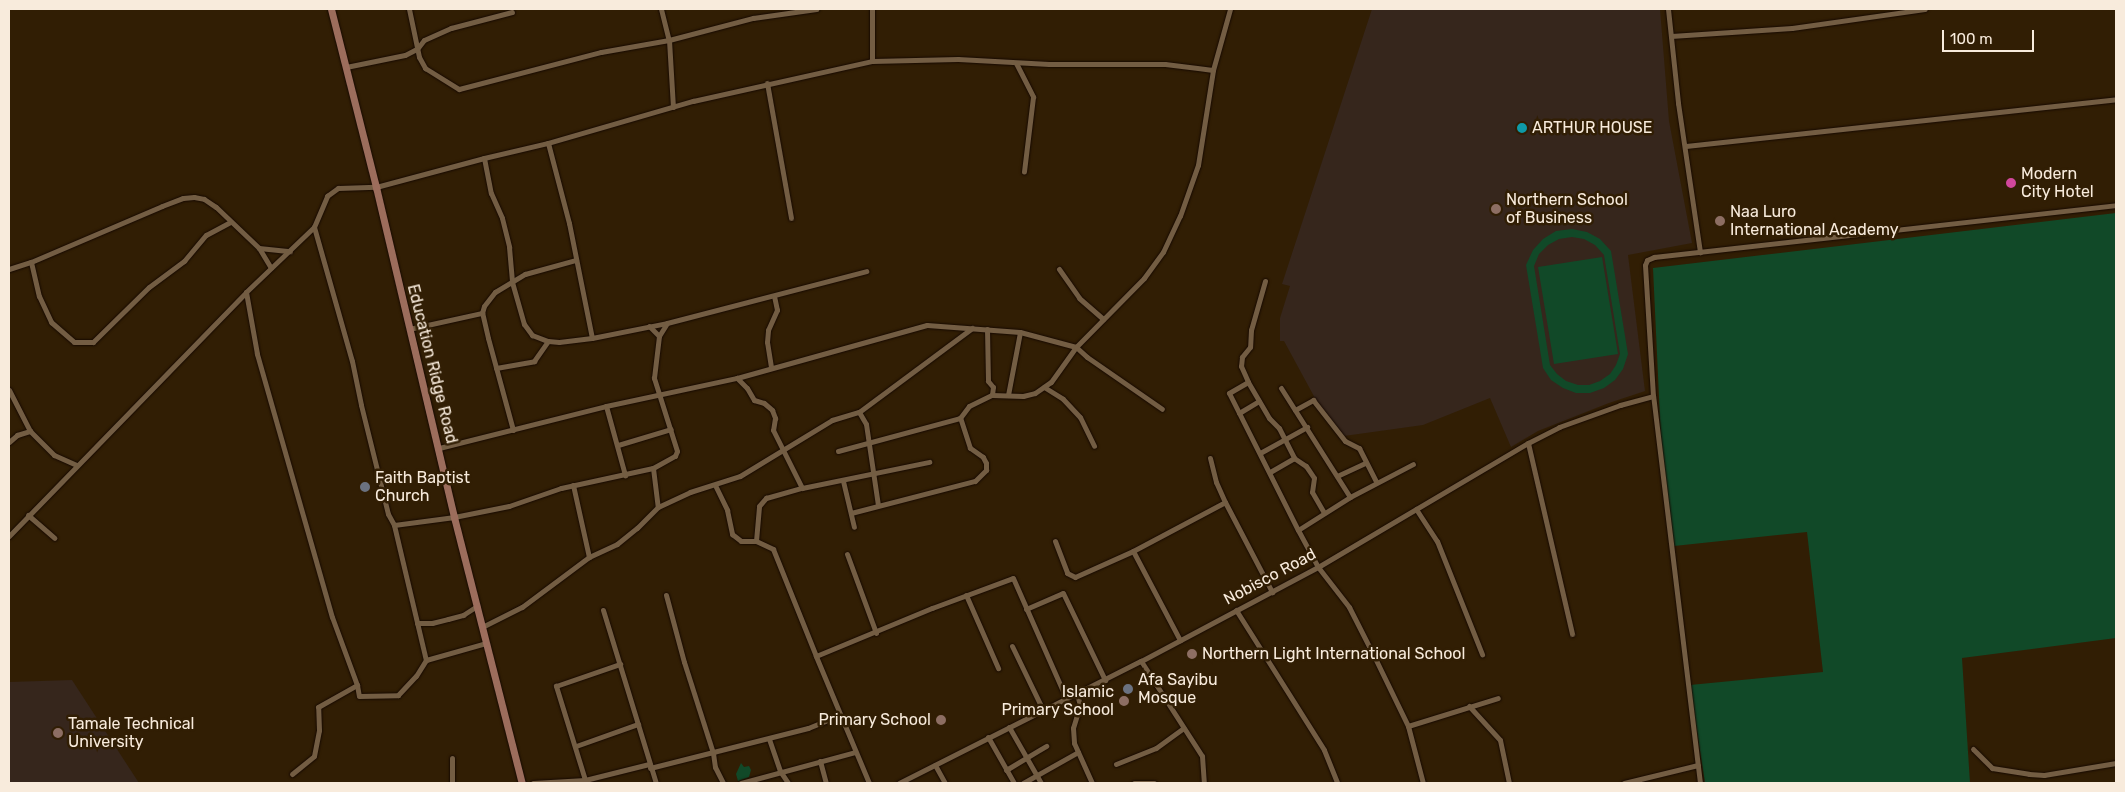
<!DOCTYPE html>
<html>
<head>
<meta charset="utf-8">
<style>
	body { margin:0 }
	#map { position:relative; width:2125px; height:792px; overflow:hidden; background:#311e04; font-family:Rubik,sans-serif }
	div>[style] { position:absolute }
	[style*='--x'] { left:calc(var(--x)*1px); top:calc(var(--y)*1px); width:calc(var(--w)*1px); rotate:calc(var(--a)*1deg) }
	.education>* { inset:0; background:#36261c }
	.green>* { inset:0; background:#114928 }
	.roads { filter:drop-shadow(0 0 1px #160900) drop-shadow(0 0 1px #160900) }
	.minor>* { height:5px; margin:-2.5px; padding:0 2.5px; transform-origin:2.5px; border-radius:2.5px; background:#735d43 }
	.secondary>* { height:7px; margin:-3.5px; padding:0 3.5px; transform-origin:3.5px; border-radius:3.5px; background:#9c6d5c }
	.dots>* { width:14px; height:14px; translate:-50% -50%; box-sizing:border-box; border:2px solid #311e04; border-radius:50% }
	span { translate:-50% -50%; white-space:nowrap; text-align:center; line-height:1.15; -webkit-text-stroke:5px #311e04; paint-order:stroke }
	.poi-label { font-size:16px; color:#f8ebdc }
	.left { translate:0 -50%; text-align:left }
	.right { translate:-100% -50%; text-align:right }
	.street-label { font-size:16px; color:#f8ebdc }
	.frame { position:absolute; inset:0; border:10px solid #f8ebdc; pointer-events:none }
	.scale { position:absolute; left:1942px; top:30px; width:92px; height:22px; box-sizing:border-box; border:2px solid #f8ebdc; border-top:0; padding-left:6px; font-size:15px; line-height:18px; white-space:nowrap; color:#f8ebdc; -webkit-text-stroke:4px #311e04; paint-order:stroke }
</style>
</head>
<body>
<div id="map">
	<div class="education">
		<i style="clip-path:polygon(1372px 9px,1660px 9px,1669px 121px,1692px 243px,1628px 255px,1645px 391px,1609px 403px,1538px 431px,1511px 447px,1490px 398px,1423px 425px,1344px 436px,1316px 400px,1284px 341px,1280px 341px,1280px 318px,1290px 286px,1282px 284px)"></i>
		<i style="clip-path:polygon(72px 680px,139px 783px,9px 783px,9px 682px)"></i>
	</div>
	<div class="green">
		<i style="clip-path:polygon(2116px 213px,2116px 638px,1962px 658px,1970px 783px,1705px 783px,1690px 685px,1823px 672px,1807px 532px,1674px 546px,1663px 483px,1653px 268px)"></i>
		<i style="clip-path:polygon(evenodd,1572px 229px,1587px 232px,1600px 239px,1611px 251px,1628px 354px,1623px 369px,1615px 380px,1604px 388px,1590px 393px,1576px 393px,1563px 388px,1551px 380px,1543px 368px,1526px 265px,1533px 250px,1543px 239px,1556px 231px,1572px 229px,1572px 237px,1584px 239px,1595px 245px,1604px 255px,1620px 354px,1616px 365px,1610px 374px,1600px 381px,1589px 385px,1578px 385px,1566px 381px,1557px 374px,1550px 365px,1534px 266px,1539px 254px,1548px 245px,1559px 239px,1572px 237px)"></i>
		<i style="clip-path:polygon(1602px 257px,1618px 354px,1554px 364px,1538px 267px)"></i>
		<i style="clip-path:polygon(741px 763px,744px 767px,749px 766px,751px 770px,749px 777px,738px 781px,736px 774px)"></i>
	</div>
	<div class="roads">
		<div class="minor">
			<i style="--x:409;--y:9;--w:49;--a:78.2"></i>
			<i style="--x:419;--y:57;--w:13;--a:61"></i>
			<i style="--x:425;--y:68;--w:40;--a:32"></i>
			<i style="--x:459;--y:89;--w:147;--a:-14.6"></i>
			<i style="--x:601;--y:52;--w:69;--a:-10"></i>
			<i style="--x:669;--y:40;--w:87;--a:-14.7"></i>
			<i style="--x:753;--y:18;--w:64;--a:-8.1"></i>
			<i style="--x:661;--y:9;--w:32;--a:76"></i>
			<i style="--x:669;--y:40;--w:67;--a:86.6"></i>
			<i style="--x:1668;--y:9;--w:95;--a:83.9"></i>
			<i style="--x:1678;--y:103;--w:151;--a:81.6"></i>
			<i style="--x:1671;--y:36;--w:121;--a:-3.8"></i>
			<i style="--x:1792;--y:28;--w:134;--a:-8.1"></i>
			<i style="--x:872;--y:61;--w:52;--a:-90"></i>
			<i style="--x:1016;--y:63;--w:38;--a:63"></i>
			<i style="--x:1033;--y:97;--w:75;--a:96.9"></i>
			<i style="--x:346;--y:67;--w:60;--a:-11.5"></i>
			<i style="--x:405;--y:55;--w:13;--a:-27"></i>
			<i style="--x:417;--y:49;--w:11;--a:-52"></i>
			<i style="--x:424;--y:40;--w:30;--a:-24"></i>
			<i style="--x:451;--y:28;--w:63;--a:-14.7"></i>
			<i style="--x:767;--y:83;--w:137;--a:79.9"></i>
			<i style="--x:548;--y:143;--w:83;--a:75.3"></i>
			<i style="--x:569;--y:223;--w:117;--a:78.7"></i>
			<i style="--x:1686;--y:146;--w:433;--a:-6.2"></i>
			<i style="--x:484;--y:158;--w:36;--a:79"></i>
			<i style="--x:491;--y:193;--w:27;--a:66"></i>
			<i style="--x:502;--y:218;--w:30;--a:76"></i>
			<i style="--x:509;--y:247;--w:35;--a:85"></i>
			<i style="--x:512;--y:282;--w:44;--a:74.1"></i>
			<i style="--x:524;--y:324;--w:14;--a:54"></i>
			<i style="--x:532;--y:335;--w:17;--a:21"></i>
			<i style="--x:548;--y:341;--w:11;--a:5"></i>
			<i style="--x:559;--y:342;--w:33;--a:-7"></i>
			<i style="--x:592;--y:338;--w:76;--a:-11.3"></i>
			<i style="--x:667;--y:323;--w:206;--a:-14.6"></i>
			<i style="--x:314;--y:227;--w:139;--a:74.2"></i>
			<i style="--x:352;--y:361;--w:45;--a:78.4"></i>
			<i style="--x:361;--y:405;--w:112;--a:76.1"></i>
			<i style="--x:388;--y:514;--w:13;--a:61"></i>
			<i style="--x:394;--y:525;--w:139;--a:76.7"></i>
			<i style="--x:259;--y:248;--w:31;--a:6"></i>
			<i style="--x:31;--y:262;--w:35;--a:77"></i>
			<i style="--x:39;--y:296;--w:29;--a:65"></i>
			<i style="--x:51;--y:322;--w:30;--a:41"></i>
			<i style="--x:74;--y:342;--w:19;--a:0"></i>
			<i style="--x:93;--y:342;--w:78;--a:-44.5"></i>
			<i style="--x:149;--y:287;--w:44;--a:-36.6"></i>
			<i style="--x:184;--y:261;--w:34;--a:-50"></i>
			<i style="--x:206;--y:235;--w:27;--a:-28"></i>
			<i style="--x:9;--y:269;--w:23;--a:-18"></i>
			<i style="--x:31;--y:262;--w:142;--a:-23.1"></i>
			<i style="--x:162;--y:206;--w:22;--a:-21"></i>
			<i style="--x:183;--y:198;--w:11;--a:-5"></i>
			<i style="--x:194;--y:197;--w:10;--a:11"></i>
			<i style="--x:204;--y:199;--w:14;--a:34"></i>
			<i style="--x:216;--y:207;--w:59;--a:43.6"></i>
			<i style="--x:259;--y:248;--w:23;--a:59"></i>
			<i style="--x:1059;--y:269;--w:35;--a:55"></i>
			<i style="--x:1079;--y:298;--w:32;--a:41"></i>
			<i style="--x:1265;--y:281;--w:51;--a:105.9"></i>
			<i style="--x:1251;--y:330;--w:17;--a:93"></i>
			<i style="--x:1250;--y:347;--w:13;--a:129"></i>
			<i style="--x:1242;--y:357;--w:9;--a:96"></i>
			<i style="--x:1241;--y:366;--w:17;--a:66"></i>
			<i style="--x:1248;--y:382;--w:22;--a:150"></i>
			<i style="--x:1229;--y:393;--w:153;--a:63.3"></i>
			<i style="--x:1298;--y:530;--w:42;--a:61.6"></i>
			<i style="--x:1318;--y:567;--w:51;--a:52.2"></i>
			<i style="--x:1349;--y:607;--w:57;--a:63"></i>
			<i style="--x:1375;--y:658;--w:76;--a:64.1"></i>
			<i style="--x:1408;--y:726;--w:59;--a:75.3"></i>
			<i style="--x:246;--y:292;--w:63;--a:79.9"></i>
			<i style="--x:257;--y:354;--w:273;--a:74.1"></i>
			<i style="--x:332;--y:617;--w:72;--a:69.8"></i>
			<i style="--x:357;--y:685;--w:11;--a:80"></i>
			<i style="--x:359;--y:696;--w:39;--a:-1"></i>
			<i style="--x:398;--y:695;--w:26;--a:-47"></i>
			<i style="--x:416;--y:676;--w:19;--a:-58"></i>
			<i style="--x:426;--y:660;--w:62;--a:-15.8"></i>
			<i style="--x:409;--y:329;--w:75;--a:-12.4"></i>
			<i style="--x:659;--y:336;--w:15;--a:-58"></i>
			<i style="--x:771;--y:367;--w:25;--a:-99"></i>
			<i style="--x:767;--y:342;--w:12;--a:-85"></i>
			<i style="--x:768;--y:330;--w:22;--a:-66"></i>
			<i style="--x:777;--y:310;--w:14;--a:-102"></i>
			<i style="--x:496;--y:368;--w:39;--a:-10"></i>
			<i style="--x:534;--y:361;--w:24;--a:-55"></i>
			<i style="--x:737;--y:378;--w:14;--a:45"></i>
			<i style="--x:747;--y:388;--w:14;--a:60"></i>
			<i style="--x:754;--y:400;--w:10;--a:17"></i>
			<i style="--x:764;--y:403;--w:11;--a:41"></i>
			<i style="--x:772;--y:410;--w:9;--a:69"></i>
			<i style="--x:775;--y:418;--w:12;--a:99"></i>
			<i style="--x:773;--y:430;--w:65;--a:63.4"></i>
			<i style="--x:802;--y:488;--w:130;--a:-11.6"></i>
			<i style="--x:1248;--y:382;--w:42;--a:59.7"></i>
			<i style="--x:1269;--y:418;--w:14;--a:45"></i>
			<i style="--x:1279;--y:428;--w:34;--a:63"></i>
			<i style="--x:1294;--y:458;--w:14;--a:34"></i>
			<i style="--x:1306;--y:466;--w:14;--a:56"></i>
			<i style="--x:1314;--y:478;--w:14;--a:98"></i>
			<i style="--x:1312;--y:492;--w:24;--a:60"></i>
			<i style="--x:1044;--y:387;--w:22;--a:32"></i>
			<i style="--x:1063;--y:399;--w:25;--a:47"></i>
			<i style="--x:1080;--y:417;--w:32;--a:64"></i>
			<i style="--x:1281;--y:388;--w:129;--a:57.7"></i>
			<i style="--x:9;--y:390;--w:46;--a:62.9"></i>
			<i style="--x:30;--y:431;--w:34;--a:45"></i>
			<i style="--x:54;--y:455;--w:24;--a:24"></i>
			<i style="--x:992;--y:395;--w:31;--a:2"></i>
			<i style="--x:1023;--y:396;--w:12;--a:-14"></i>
			<i style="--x:1035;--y:393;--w:19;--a:-35"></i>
			<i style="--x:1051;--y:382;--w:43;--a:-54.5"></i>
			<i style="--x:1076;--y:347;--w:97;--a:-45.4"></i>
			<i style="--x:1144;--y:278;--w:32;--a:-54"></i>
			<i style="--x:1163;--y:252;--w:40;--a:-65"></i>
			<i style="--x:1180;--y:216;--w:54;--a:-70.6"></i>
			<i style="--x:1198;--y:165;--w:96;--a:-81"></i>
			<i style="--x:1213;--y:70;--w:63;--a:-74.4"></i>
			<i style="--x:1008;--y:395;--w:64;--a:-79.2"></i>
			<i style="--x:606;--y:406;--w:72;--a:74.6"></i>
			<i style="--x:1295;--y:410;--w:21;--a:-29"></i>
			<i style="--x:1313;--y:400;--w:52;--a:52"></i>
			<i style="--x:1345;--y:441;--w:16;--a:27"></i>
			<i style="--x:1359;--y:448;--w:38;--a:63"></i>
			<i style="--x:859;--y:412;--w:14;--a:60"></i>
			<i style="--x:866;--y:424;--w:82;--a:81.6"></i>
			<i style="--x:1239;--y:413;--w:23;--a:-31"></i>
			<i style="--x:513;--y:430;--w:95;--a:-105.2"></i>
			<i style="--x:488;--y:338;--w:26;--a:-103"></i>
			<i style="--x:482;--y:313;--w:7;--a:-74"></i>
			<i style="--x:484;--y:306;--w:18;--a:-52"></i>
			<i style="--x:495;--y:292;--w:35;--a:-31"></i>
			<i style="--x:525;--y:274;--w:53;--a:-15.4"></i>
			<i style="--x:9;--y:442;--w:11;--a:-41"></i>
			<i style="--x:17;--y:435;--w:14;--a:-17"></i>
			<i style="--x:1528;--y:443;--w:196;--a:77"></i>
			<i style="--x:618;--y:445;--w:55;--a:-16.8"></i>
			<i style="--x:439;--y:448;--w:172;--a:-14.1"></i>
			<i style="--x:606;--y:406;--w:134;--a:-12.1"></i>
			<i style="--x:737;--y:378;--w:197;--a:-15.6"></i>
			<i style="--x:927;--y:325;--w:93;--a:4.3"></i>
			<i style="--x:1020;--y:332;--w:58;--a:15"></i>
			<i style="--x:1076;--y:347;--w:15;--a:42"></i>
			<i style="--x:1087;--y:357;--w:91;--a:34.7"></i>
			<i style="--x:838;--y:451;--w:126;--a:-15.1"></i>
			<i style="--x:1260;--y:453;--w:54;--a:-29"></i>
			<i style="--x:1210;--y:458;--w:25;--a:76"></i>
			<i style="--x:1216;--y:482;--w:22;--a:66"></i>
			<i style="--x:1225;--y:502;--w:102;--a:62.4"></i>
			<i style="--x:653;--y:468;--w:39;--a:83"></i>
			<i style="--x:1270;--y:472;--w:28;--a:-30"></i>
			<i style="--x:1337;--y:476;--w:31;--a:-25"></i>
			<i style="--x:843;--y:481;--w:47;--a:76.6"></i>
			<i style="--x:573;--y:485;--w:74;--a:77.5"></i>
			<i style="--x:715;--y:485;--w:28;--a:64"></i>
			<i style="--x:727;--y:510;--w:25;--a:78"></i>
			<i style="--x:732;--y:534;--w:11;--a:38"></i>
			<i style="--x:741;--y:541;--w:15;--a:0"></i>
			<i style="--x:756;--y:541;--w:19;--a:25"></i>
			<i style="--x:773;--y:549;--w:115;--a:68.1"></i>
			<i style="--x:1416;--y:509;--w:38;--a:57"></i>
			<i style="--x:1437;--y:541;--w:122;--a:68.3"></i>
			<i style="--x:851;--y:513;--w:128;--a:-14.5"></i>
			<i style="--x:975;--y:481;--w:16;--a:-45"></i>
			<i style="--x:986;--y:470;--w:7;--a:-90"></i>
			<i style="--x:986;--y:463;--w:7;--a:-117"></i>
			<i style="--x:983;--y:457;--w:16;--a:-145"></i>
			<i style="--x:970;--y:448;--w:32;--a:-108"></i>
			<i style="--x:960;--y:418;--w:15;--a:-53"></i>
			<i style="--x:969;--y:406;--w:25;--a:-26"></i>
			<i style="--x:992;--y:395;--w:8;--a:-83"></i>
			<i style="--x:993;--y:387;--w:8;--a:-130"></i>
			<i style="--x:988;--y:381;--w:52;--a:-91.1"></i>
			<i style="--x:28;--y:515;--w:35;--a:41"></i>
			<i style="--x:394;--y:525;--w:61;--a:-7.6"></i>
			<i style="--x:454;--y:517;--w:56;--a:-11.3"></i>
			<i style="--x:509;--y:506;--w:55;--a:-19.1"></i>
			<i style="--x:561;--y:488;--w:94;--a:-12.3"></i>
			<i style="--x:653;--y:468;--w:25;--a:-29"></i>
			<i style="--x:675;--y:456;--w:5;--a:-68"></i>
			<i style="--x:677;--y:451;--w:77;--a:-107.5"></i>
			<i style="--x:654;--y:378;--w:42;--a:-83.2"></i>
			<i style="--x:659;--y:336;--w:14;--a:-135"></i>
			<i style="--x:1298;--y:530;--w:62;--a:-32.4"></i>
			<i style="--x:1350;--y:497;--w:71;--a:-27.6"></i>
			<i style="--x:9;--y:536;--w:340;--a:-45.8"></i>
			<i style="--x:246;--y:292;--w:94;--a:-43.7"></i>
			<i style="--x:314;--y:227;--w:34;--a:-67"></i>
			<i style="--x:327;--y:196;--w:14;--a:-36"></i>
			<i style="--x:338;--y:188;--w:38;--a:-2"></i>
			<i style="--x:376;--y:187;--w:112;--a:-15"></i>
			<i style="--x:484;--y:158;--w:66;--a:-13.2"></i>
			<i style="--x:548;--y:143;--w:151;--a:-16.2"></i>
			<i style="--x:693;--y:101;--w:183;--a:-12.6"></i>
			<i style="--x:872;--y:61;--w:86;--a:-1.3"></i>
			<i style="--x:958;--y:59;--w:91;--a:3.1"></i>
			<i style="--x:1049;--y:64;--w:116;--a:0"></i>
			<i style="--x:1165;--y:64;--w:48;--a:7.1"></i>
			<i style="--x:756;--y:541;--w:35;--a:-85"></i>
			<i style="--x:759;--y:506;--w:11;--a:-49"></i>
			<i style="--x:766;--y:498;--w:37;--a:-16"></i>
			<i style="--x:1055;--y:541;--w:34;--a:69"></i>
			<i style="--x:1067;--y:573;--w:9;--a:27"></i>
			<i style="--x:1075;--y:577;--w:64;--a:-24.1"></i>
			<i style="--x:1133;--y:551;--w:104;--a:-28"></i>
			<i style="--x:1133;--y:551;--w:101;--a:62.2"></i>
			<i style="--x:847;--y:554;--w:84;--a:69.8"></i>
			<i style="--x:666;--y:595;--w:69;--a:75"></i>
			<i style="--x:684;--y:662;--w:96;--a:72.3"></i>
			<i style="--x:713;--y:753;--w:14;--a:82"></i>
			<i style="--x:715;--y:767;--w:18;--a:63"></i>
			<i style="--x:966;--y:595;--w:80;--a:66.3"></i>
			<i style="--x:1026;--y:609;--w:40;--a:-23.4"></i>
			<i style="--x:1063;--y:593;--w:97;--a:64.2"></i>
			<i style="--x:603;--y:610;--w:181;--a:73"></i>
			<i style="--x:1236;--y:610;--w:165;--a:57.8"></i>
			<i style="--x:1324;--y:750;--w:35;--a:68"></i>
			<i style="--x:417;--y:623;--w:15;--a:0"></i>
			<i style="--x:432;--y:623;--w:16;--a:-14"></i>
			<i style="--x:448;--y:619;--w:16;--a:-15"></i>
			<i style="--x:463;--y:615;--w:17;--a:-33"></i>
			<i style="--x:482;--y:627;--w:45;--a:-26.6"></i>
			<i style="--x:522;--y:607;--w:84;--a:-36.7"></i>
			<i style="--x:589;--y:557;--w:31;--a:-25"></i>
			<i style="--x:617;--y:544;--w:26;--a:-39"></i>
			<i style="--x:637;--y:528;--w:30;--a:-45"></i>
			<i style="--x:658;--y:507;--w:35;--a:-25"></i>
			<i style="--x:690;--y:492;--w:52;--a:-17.7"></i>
			<i style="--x:740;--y:476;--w:108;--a:-31.3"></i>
			<i style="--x:832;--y:420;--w:28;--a:-17"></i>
			<i style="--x:859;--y:412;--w:141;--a:-36.6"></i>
			<i style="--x:1012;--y:646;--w:71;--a:64.2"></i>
			<i style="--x:1141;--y:661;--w:113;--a:57.3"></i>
			<i style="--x:1202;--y:756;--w:27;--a:86"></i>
			<i style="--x:1077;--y:694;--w:11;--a:75"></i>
			<i style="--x:1080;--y:705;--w:24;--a:107"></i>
			<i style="--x:1073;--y:728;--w:15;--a:86"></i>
			<i style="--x:1074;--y:743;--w:44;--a:65.8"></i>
			<i style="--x:1469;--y:706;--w:46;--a:47.6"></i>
			<i style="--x:1500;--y:740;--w:44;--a:78.2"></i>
			<i style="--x:1408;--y:726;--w:94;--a:-17.3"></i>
			<i style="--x:1009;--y:727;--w:64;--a:60.3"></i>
			<i style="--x:988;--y:737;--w:53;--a:60.5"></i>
			<i style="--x:769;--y:739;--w:34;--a:71"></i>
			<i style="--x:780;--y:771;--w:14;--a:56"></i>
			<i style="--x:576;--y:746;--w:66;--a:-19.5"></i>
			<i style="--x:1973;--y:749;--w:27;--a:45"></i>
			<i style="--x:1992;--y:768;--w:37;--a:9"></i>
			<i style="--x:2029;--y:774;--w:15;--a:4"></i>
			<i style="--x:2044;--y:775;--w:73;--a:-9.5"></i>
			<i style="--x:452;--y:758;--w:25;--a:90"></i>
			<i style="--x:820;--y:761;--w:23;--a:75"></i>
			<i style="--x:1116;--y:764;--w:43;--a:-21.8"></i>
			<i style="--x:1156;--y:748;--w:34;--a:-36"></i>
			<i style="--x:935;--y:765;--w:21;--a:61"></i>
			<i style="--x:650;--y:768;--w:163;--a:-14.2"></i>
			<i style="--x:808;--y:728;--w:35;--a:-22"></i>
			<i style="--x:1006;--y:770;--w:47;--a:-31"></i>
			<i style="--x:292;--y:774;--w:28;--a:-39"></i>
			<i style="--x:314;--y:756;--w:26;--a:-79"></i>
			<i style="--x:319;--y:730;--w:23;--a:-92"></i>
			<i style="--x:318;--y:707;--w:45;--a:-29.4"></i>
			<i style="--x:533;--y:783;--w:52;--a:-3.3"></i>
			<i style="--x:585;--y:780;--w:66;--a:-14"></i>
			<i style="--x:586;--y:783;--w:102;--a:-107.2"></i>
			<i style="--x:556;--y:686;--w:68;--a:-19"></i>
			<i style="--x:741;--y:783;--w:118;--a:-15.2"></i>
			<i style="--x:869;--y:783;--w:138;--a:-112.7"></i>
			<i style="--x:816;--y:656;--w:126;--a:-22.5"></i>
			<i style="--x:932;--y:608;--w:86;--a:-20.3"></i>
			<i style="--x:1013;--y:578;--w:131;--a:66.2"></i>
			<i style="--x:899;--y:783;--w:271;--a:-26.8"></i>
			<i style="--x:1141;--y:661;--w:200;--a:-28"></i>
			<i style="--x:1318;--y:567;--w:244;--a:-30.6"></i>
			<i style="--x:1528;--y:443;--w:35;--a:-27"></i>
			<i style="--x:1559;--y:427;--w:65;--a:-19.8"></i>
			<i style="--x:1620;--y:405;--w:34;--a:-15"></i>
			<i style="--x:1023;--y:783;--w:63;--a:-29.4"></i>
			<i style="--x:1134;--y:783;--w:20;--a:0"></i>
			<i style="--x:1624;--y:783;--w:76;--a:-13.7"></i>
			<i style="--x:1700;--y:783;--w:390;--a:-96.9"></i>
			<i style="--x:1653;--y:396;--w:131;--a:-93.5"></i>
			<i style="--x:1645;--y:265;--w:5;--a:-68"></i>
			<i style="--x:1647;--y:260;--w:8;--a:-23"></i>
			<i style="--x:1654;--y:257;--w:465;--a:-6.4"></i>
		</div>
		<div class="secondary">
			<i style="--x:331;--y:9;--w:184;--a:75.8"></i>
			<i style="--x:376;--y:187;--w:339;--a:76.7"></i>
			<i style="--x:454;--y:517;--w:275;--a:75.7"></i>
		</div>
	</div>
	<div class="dots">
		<i style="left:1522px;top:128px;background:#0f9aa8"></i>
		<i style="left:2011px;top:183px;background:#d1479c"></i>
		<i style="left:1496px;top:209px;background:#8d6e63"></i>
		<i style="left:1720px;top:221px;background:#8d6e63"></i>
		<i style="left:365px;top:487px;background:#6b7280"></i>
		<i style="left:1192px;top:654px;background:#8d6e63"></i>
		<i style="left:1128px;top:689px;background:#6b7280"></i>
		<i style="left:1124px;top:701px;background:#8d6e63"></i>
		<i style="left:941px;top:720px;background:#8d6e63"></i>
		<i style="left:58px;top:733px;background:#8d6e63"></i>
	</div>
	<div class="poi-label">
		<span class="left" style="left:1532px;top:128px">ARTHUR HOUSE</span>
		<span class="left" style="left:2021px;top:183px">Modern<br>City Hotel</span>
		<span class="left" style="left:1506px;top:209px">Northern School<br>of Business</span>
		<span class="left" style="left:1730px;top:221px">Naa Luro<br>International Academy</span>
		<span class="left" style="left:375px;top:487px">Faith Baptist<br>Church</span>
		<span class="left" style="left:1202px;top:654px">Northern Light International School</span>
		<span class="left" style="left:1138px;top:689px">Afa Sayibu<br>Mosque</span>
		<span class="right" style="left:1114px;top:701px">Islamic<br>Primary School</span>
		<span class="right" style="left:931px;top:720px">Primary School</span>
		<span class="left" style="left:68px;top:733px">Tamale Technical<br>University</span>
	</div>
	<div class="street-label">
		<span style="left:432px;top:364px;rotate:76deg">Education Ridge Road</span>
		<span style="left:1270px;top:577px;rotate:-28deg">Nobisco Road</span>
	</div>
	<div class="frame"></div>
	<div class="scale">100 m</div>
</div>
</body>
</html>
